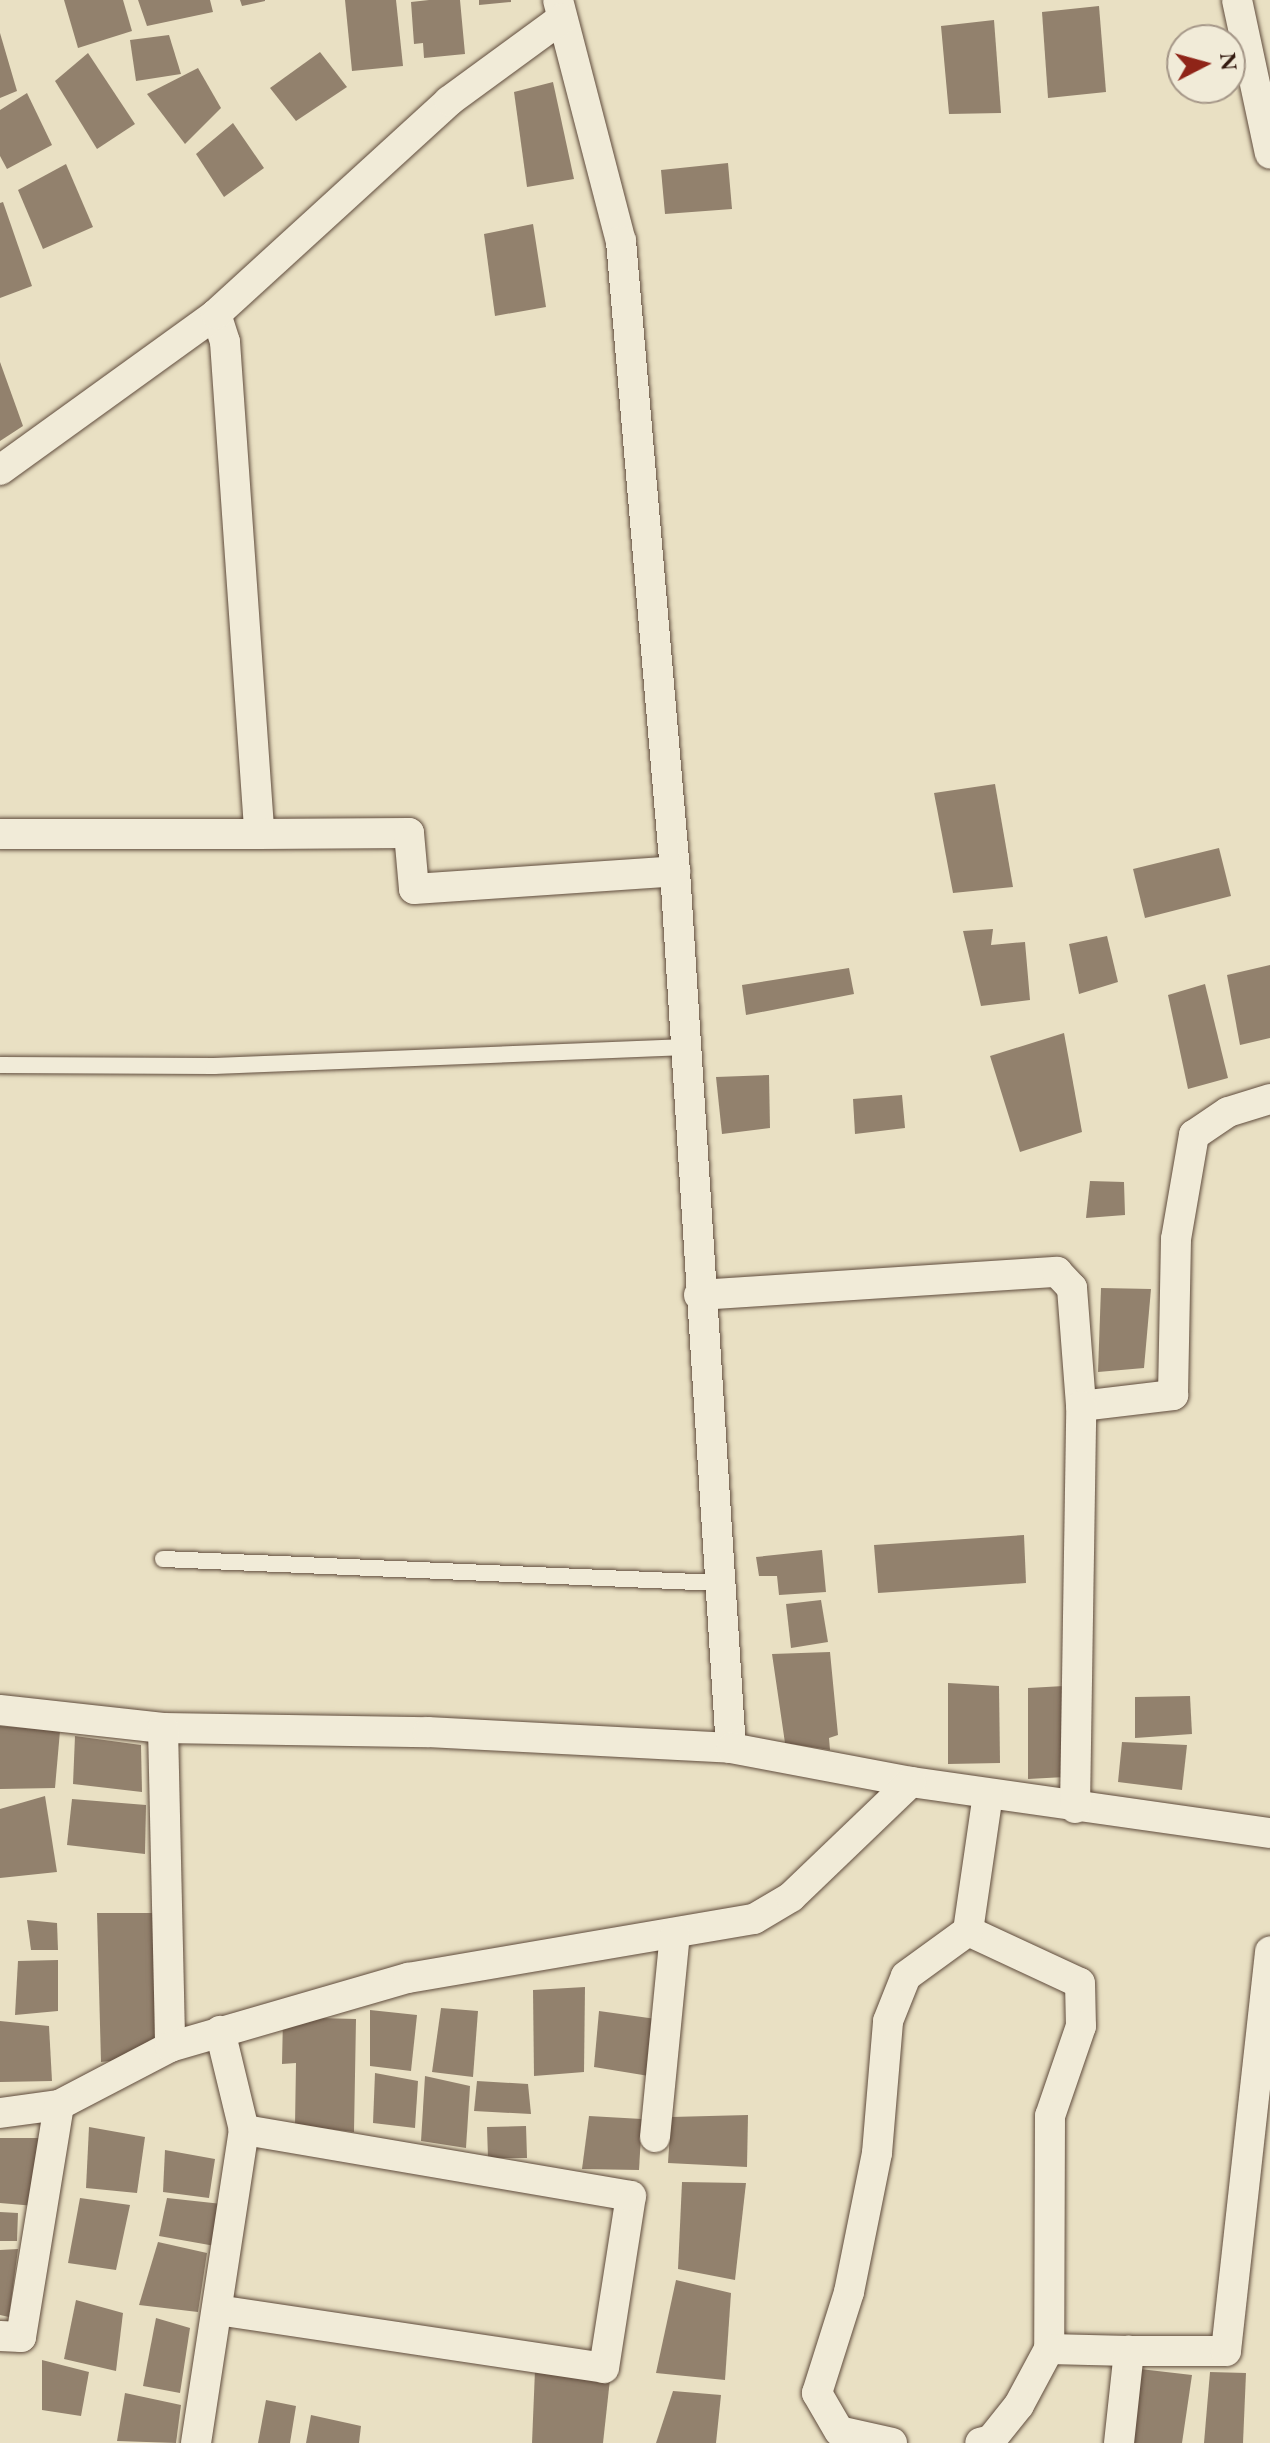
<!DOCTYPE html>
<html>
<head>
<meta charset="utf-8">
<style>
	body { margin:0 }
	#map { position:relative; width:1270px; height:2443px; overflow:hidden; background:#e9e0c3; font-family:"EB Garamond",serif }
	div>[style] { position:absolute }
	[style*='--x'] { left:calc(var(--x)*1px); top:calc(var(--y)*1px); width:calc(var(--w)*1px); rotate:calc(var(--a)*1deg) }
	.building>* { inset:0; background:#92816d }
	.roads { filter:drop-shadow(0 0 2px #604c3d) drop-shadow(0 0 2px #604c3d) }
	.lane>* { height:16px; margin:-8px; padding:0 8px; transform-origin:8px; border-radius:8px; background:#f1ebd8 }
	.street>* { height:30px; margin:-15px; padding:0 15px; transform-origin:15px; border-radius:15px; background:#f1ebd8 }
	span { translate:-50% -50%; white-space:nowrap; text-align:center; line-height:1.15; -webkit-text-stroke:6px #f1ebd8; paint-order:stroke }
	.north { position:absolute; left:1166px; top:24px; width:80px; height:80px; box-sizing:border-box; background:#f1ebd8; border:2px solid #a59788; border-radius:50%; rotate:84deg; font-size:22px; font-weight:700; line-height:32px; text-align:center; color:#331a10 }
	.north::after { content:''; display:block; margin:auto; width:28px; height:36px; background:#8f2418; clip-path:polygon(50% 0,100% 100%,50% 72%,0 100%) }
</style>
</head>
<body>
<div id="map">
	<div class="building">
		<i style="clip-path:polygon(64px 0,123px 0,132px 31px,78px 48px)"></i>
		<i style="clip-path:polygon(138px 0,210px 0,213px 12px,147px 26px)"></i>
		<i style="clip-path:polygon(240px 0,265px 0,265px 1px,242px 6px)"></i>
		<i style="clip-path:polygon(345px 0,396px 0,403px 66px,352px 71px)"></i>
		<i style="clip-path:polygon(429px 0,460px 0,465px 54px,424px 58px,423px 43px,414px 44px,411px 2px)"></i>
		<i style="clip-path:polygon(479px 0,511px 0,511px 2px,479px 5px)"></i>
		<i style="clip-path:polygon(1099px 6px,1106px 92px,1048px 98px,1042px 12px)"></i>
		<i style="clip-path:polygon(994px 20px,1001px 113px,949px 114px,941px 26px)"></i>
		<i style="clip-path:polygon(0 33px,17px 91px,0 98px)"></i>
		<i style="clip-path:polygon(169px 35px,181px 74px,136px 81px,130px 40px)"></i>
		<i style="clip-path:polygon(320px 52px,347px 87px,296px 121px,270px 88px)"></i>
		<i style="clip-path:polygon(88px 53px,135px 124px,97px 149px,55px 81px)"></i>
		<i style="clip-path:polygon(198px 68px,221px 108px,185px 144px,147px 94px)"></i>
		<i style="clip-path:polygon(553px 82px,574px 179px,527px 187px,514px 92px)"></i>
		<i style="clip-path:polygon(27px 93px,52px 145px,7px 169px,0 156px,0 110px)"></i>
		<i style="clip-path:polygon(233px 123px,264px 168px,224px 197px,196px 154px)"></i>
		<i style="clip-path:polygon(728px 163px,732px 209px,665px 214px,661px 170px)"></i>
		<i style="clip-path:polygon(66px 164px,93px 227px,43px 249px,18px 190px)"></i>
		<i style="clip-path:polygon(3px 202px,32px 286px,0 298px,0 203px)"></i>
		<i style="clip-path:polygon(533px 224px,546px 307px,495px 316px,484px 234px)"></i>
		<i style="clip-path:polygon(0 362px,23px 426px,0 441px)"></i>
		<i style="clip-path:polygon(995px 784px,1013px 887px,953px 893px,934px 793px)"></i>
		<i style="clip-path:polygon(1219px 848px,1231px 896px,1145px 918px,1133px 869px)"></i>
		<i style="clip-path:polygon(993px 929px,991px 945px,1025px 942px,1030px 1000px,981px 1006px,963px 931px)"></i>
		<i style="clip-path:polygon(1107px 936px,1118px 982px,1079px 994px,1069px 944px)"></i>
		<i style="clip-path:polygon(1270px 965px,1270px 1038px,1240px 1045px,1227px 975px)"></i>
		<i style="clip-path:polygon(849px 968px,854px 994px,746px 1015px,742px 985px)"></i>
		<i style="clip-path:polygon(1205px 984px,1228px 1078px,1188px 1089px,1168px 995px)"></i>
		<i style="clip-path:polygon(1064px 1033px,1082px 1132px,1020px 1152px,990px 1056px)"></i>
		<i style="clip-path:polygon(769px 1075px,770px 1128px,722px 1134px,716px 1077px)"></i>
		<i style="clip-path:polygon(902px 1095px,905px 1128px,855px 1134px,853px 1099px)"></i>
		<i style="clip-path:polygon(1090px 1181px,1124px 1182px,1125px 1215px,1086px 1218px)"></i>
		<i style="clip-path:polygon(1101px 1288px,1151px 1289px,1144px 1368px,1098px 1372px)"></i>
		<i style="clip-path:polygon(1024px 1535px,1026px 1583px,878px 1593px,874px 1545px)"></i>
		<i style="clip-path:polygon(822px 1550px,826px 1592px,779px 1595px,777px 1576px,759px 1576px,756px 1557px)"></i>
		<i style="clip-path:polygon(821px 1600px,828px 1642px,791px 1648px,786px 1604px)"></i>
		<i style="clip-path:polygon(830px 1652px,838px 1735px,829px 1738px,830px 1750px,785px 1743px,772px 1654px)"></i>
		<i style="clip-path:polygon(948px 1683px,999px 1686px,1000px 1763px,948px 1764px)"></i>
		<i style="clip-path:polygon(1064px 1686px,1065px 1777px,1028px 1779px,1028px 1688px)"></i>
		<i style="clip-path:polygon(1190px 1696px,1192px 1734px,1135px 1738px,1135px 1697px)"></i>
		<i style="clip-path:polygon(0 1726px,60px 1731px,55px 1788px,0 1789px)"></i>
		<i style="clip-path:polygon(75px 1736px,141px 1745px,142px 1792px,73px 1784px)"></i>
		<i style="clip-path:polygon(1122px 1742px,1187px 1745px,1182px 1790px,1118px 1782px)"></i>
		<i style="clip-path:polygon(45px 1796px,57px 1872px,0 1878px,0 1809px)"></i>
		<i style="clip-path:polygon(72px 1799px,146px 1805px,145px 1854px,67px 1845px)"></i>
		<i style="clip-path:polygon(97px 1913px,156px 1913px,154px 2056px,101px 2062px)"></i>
		<i style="clip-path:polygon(27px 1920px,57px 1923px,58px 1950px,31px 1950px)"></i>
		<i style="clip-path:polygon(58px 1960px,58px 2011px,15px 2015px,18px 1961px)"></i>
		<i style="clip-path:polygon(585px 1987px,584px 2072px,534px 2076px,533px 1990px)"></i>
		<i style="clip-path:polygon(441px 2008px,478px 2011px,473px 2077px,432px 2072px)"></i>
		<i style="clip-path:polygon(370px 2010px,417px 2015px,411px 2071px,370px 2066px)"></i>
		<i style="clip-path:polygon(599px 2011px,656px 2019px,655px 2077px,594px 2067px)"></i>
		<i style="clip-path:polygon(283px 2017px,356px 2019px,354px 2132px,295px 2125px,296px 2063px,282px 2064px)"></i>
		<i style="clip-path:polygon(0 2021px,49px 2026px,52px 2081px,0 2082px)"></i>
		<i style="clip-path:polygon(375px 2073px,418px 2081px,415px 2128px,373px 2123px)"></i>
		<i style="clip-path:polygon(425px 2076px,470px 2086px,466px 2148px,421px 2141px)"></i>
		<i style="clip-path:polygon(477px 2081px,528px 2084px,531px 2114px,474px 2111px)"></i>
		<i style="clip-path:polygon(748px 2115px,747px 2167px,668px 2163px,671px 2117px)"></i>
		<i style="clip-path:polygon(589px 2116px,642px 2119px,639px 2170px,582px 2169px)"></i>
		<i style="clip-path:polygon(526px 2126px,527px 2158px,488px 2158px,487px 2127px)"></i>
		<i style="clip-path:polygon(89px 2127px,145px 2137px,137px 2193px,86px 2188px)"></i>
		<i style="clip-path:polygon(0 2138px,39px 2138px,35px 2206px,0 2203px)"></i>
		<i style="clip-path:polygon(165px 2150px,215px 2159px,209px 2198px,163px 2192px)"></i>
		<i style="clip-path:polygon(682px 2182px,746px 2183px,735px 2280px,678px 2269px)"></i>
		<i style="clip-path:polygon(80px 2198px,130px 2205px,116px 2270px,68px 2263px)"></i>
		<i style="clip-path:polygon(167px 2198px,222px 2204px,215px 2246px,159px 2236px)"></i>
		<i style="clip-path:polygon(0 2212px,18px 2213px,17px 2241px,0 2241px)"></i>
		<i style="clip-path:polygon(158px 2242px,207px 2253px,198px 2312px,139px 2305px)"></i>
		<i style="clip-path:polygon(18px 2249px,9px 2317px,0 2315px,0 2250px)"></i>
		<i style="clip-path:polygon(676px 2280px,731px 2293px,725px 2380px,656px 2373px)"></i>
		<i style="clip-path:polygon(76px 2300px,123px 2313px,116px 2371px,64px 2359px)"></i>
		<i style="clip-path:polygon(156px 2318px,190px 2328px,180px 2393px,143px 2386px)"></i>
		<i style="clip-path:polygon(42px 2360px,89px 2372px,81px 2416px,42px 2410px)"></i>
		<i style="clip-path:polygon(1140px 2369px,1192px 2375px,1182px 2443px,1132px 2443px)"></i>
		<i style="clip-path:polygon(535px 2370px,610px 2379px,603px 2443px,532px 2443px)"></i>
		<i style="clip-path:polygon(1210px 2372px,1246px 2373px,1243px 2443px,1204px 2443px)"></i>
		<i style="clip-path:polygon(673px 2391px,721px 2395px,716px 2443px,656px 2443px)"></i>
		<i style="clip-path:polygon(125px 2393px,181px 2405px,176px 2443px,117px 2441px)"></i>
		<i style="clip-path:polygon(266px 2400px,296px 2406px,290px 2443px,258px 2443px)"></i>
		<i style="clip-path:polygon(311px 2415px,361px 2426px,359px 2443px,306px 2443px)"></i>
	</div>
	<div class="roads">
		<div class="lane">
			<i style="--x:0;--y:1065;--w:214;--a:0.3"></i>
			<i style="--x:214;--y:1066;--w:473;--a:-2.3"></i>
			<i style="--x:163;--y:1559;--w:557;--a:2.47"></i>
		</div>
		<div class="street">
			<i style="--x:558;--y:0;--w:249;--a:75.4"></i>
			<i style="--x:621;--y:241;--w:632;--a:85.1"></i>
			<i style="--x:675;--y:871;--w:879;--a:86.35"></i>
			<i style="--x:1237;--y:0;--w:157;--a:77.9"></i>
			<i style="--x:216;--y:314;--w:29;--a:72"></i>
			<i style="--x:225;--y:342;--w:493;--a:86"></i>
			<i style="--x:259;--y:834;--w:150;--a:-0.4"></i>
			<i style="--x:409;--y:833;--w:56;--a:84.9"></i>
			<i style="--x:414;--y:889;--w:262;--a:-3.9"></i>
			<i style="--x:0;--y:470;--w:266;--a:-35.8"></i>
			<i style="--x:216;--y:314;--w:316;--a:-42.4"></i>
			<i style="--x:449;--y:101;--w:139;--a:-36.2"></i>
			<i style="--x:0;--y:834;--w:259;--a:0"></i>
			<i style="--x:699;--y:1295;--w:359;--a:-3.7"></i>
			<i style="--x:1057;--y:1272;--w:22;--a:47"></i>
			<i style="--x:1072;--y:1288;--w:118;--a:85.6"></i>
			<i style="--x:1081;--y:1406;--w:93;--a:-6.8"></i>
			<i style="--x:1173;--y:1395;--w:156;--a:-88.9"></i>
			<i style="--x:1176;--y:1239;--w:106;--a:-80.2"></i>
			<i style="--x:1194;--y:1135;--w:41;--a:-34.1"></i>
			<i style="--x:1228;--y:1112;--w:44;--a:-17.2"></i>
			<i style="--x:0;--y:1710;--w:164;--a:6.3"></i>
			<i style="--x:163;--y:1728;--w:265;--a:0.9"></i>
			<i style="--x:428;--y:1732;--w:303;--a:3"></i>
			<i style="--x:731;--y:1748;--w:183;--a:10.7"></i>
			<i style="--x:911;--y:1782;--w:363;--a:8.1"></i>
			<i style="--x:163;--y:1728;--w:319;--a:88.7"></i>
			<i style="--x:1075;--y:1808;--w:402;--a:-89.1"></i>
			<i style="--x:968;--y:1931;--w:123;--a:24.9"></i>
			<i style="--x:1080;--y:1983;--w:43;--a:88.7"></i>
			<i style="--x:1081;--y:2026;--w:95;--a:109"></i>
			<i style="--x:1050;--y:2116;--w:233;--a:90.2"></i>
			<i style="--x:1049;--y:2349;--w:64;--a:118.2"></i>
			<i style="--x:1019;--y:2405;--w:45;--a:128.7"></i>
			<i style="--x:991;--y:2440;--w:11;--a:165"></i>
			<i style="--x:0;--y:2113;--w:60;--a:-7.7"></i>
			<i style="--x:59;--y:2105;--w:125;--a:-27.6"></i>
			<i style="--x:170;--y:2047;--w:248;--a:-16.2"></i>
			<i style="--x:408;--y:1978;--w:351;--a:-9.7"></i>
			<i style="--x:754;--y:1919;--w:43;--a:-30.7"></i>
			<i style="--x:791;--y:1897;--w:166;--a:-43.8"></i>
			<i style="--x:655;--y:2137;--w:204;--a:-84.4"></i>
			<i style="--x:217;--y:2310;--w:391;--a:8.5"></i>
			<i style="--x:604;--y:2368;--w:174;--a:-81.1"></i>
			<i style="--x:631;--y:2196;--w:393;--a:-170.3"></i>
			<i style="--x:0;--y:2336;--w:21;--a:3"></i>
			<i style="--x:21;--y:2337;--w:235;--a:-80.7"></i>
			<i style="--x:1049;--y:2349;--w:80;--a:1.4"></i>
			<i style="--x:196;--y:2443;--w:317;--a:-81.3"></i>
			<i style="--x:244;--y:2130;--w:102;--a:-103.6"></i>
			<i style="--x:892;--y:2443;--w:54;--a:-167.2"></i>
			<i style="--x:839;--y:2431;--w:44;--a:-120.1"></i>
			<i style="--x:817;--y:2393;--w:106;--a:-72.4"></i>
			<i style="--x:849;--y:2292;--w:142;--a:-78.6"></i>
			<i style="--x:877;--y:2153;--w:132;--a:-85.2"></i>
			<i style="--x:888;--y:2021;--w:48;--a:-68.2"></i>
			<i style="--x:906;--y:1976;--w:77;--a:-36"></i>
			<i style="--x:968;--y:1931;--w:138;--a:-81.7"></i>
			<i style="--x:1119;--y:2443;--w:93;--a:-83.8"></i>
			<i style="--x:1129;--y:2351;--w:97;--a:0"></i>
			<i style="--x:1226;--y:2351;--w:402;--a:-83.7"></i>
		</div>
	</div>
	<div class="north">N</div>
</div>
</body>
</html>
